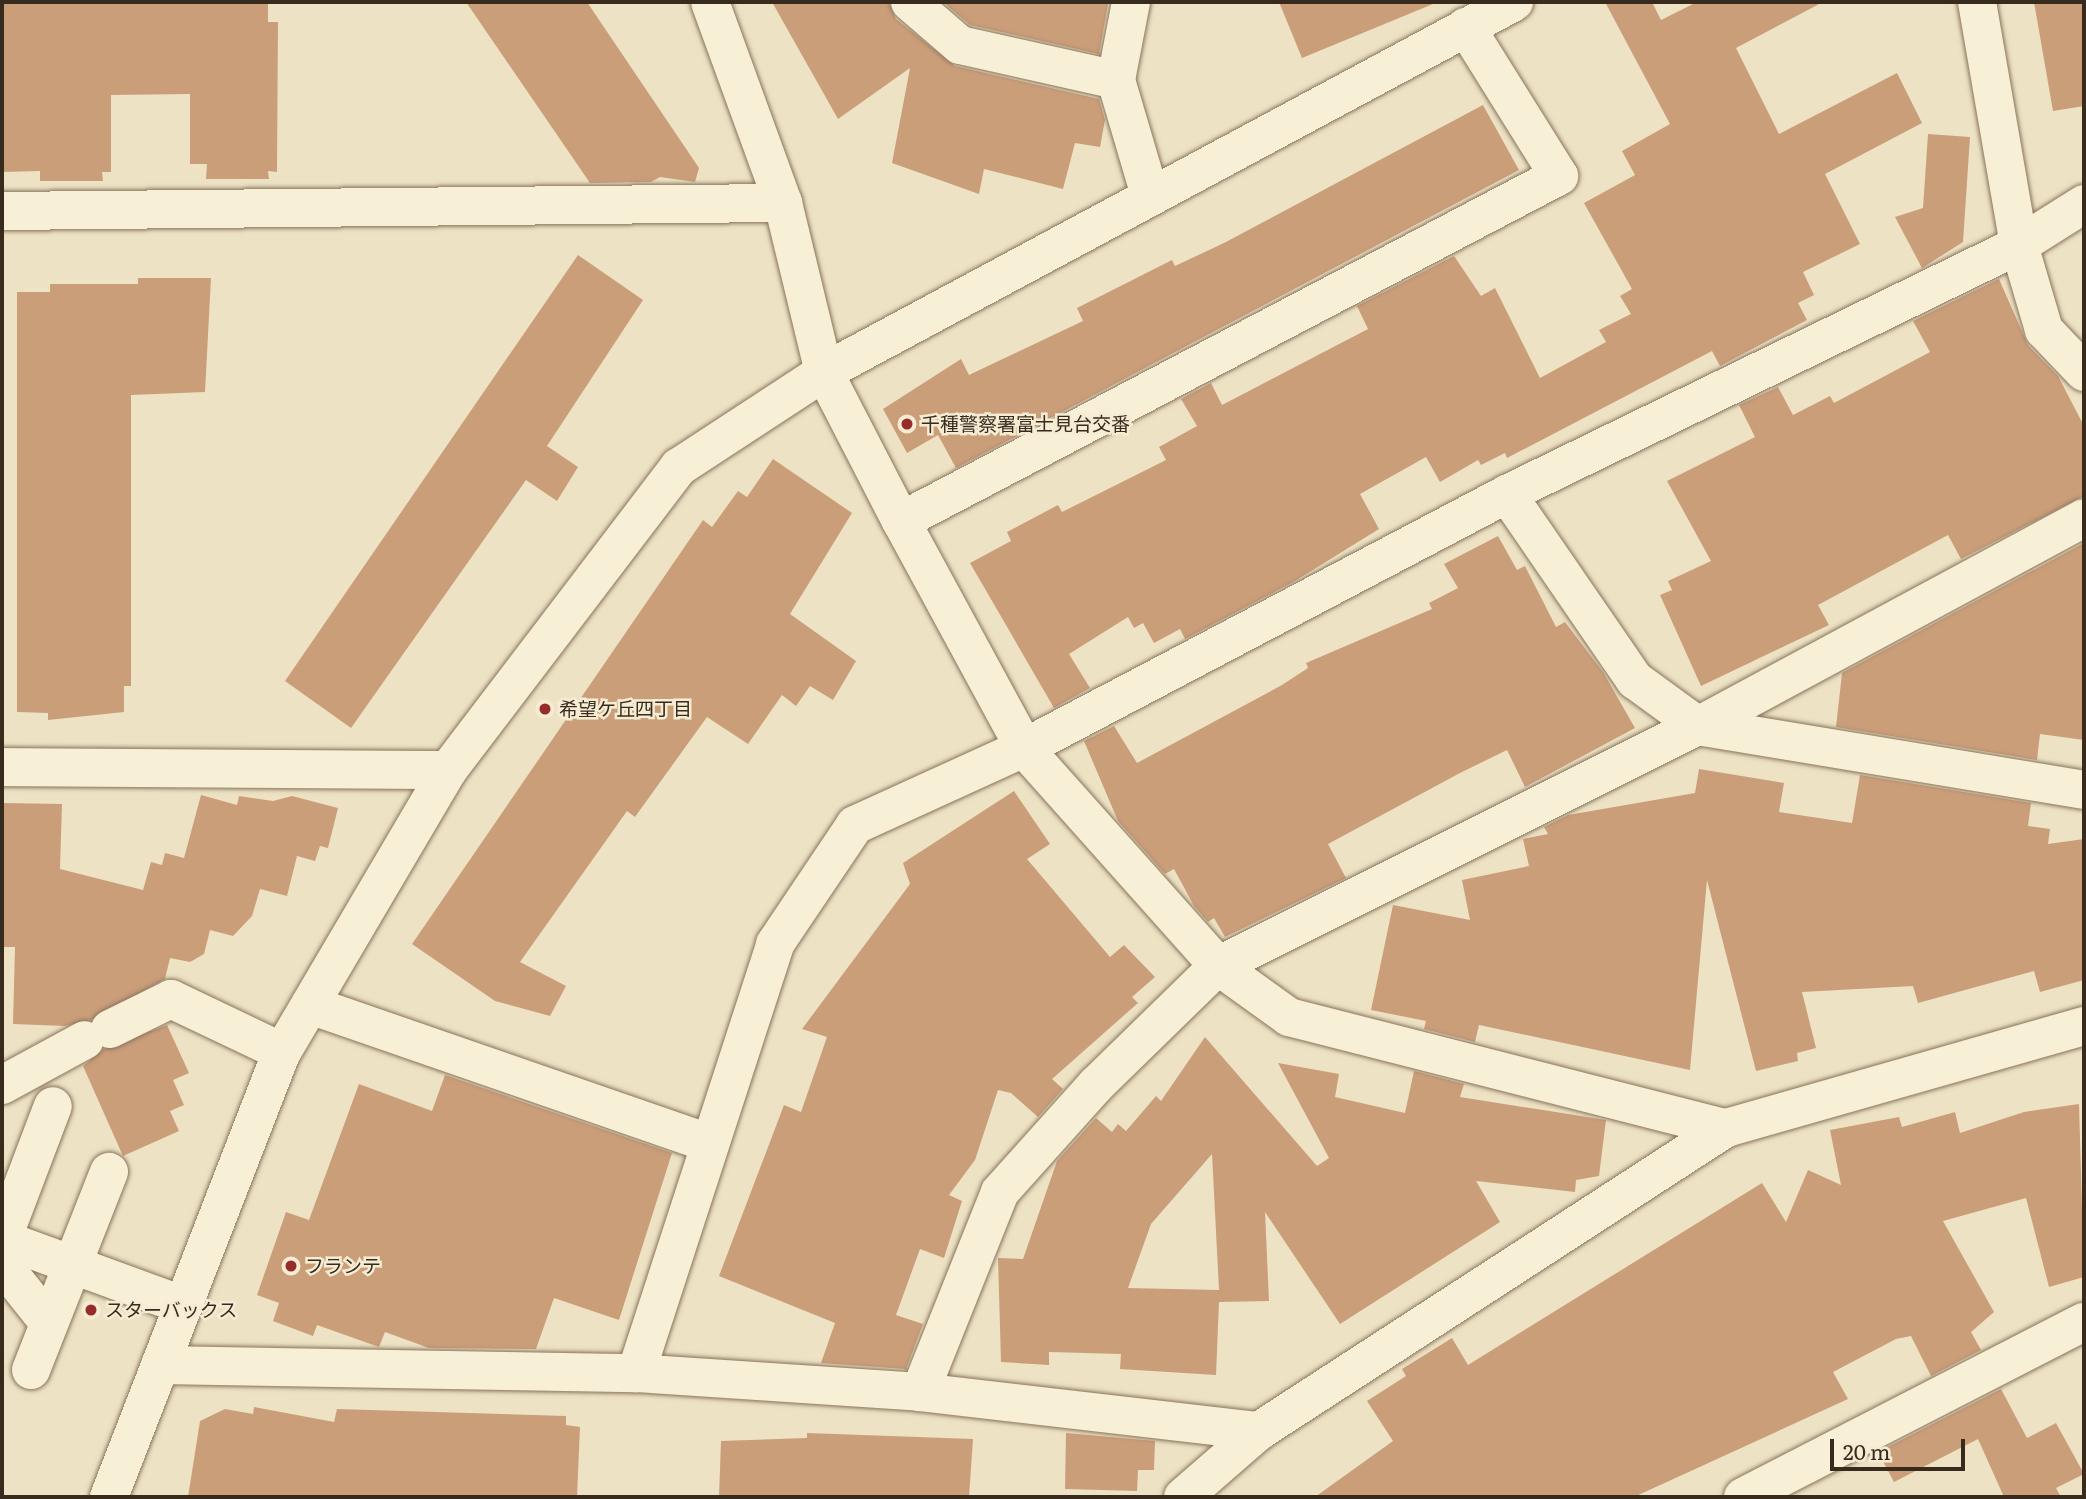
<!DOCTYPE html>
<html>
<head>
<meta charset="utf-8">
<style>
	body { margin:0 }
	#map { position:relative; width:2086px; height:1499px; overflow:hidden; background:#ede2c4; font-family:Literata,"Noto Sans JP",serif }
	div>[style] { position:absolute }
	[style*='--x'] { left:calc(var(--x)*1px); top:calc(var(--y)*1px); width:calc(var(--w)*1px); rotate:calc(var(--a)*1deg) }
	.building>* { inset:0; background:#cb9e7a }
	.roads { filter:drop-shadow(0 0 2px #88745b) drop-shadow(0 0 2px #88745b) }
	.minor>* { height:38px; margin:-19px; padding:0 19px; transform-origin:19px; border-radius:19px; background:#f8efd7 }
	.dots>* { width:19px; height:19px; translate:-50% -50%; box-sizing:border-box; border:4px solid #f5ecd3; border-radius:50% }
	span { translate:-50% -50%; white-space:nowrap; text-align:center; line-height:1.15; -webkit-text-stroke:5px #f5ecd3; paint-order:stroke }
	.poi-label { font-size:19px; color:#382b1e }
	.left { translate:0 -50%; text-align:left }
	.frame { position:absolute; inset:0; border:4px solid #382b1e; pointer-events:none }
	.scale { position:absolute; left:1830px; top:1439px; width:135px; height:32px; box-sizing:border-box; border:4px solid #382b1e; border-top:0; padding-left:9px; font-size:21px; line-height:24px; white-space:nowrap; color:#382b1e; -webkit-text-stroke:5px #f5ecd3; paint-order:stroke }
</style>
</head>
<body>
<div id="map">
	<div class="building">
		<i style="clip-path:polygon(2px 2px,268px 2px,268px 22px,278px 22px,277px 172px,268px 171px,269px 179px,206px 179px,207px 164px,190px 164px,190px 94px,111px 95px,111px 172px,102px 172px,103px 181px,40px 181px,40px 171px,2px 172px)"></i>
		<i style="clip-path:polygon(466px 2px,587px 2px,699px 168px,695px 182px,660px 177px,651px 182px,590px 183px)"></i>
		<i style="clip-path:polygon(772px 2px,889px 2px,896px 19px,955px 66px,1099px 99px,1105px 120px,1100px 147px,1075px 143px,1063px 189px,984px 169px,979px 194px,892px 163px,910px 68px,838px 119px)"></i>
		<i style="clip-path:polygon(943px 2px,1074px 2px,1108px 4px,1099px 54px,970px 25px)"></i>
		<i style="clip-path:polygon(1279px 2px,1433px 2px,1433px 4px,1302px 58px)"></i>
		<i style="clip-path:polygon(1605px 2px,1652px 2px,1661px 20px,1697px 2px,1823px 2px,1736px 48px,1779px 134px,1897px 73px,1922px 123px,1825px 174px,1860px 244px,1803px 272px,1814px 295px,1798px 303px,1807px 320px,1720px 366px,1712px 351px,1507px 458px,1505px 453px,1481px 465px,1478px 460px,1440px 482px,1426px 457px,1360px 494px,1379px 529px,1295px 581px,1185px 639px,1180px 629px,1154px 643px,1143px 623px,1134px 628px,1128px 617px,1069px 654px,1090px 688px,1054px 708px,970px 563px,1011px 541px,1007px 532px,1058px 505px,1062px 512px,1166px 460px,1159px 447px,1197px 426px,1181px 399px,1211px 383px,1222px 405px,1368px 329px,1357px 306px,1454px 256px,1481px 296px,1495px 288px,1540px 378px,1606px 342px,1599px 330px,1631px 314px,1620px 296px,1632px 289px,1584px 203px,1635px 175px,1622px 151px,1670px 124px)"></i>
		<i style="clip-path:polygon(2034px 2px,2084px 2px,2084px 106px,2053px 111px)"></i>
		<i style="clip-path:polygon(1483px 105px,1519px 170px,956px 468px,938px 435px,907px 453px,883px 409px,961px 359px,969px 375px,1083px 321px,1077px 308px,1172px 260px,1175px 266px,1224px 243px)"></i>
		<i style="clip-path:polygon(1928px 134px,1970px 137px,1963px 242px,1922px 268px,1895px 217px,1923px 208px)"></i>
		<i style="clip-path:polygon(578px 255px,643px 300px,547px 446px,578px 467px,557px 501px,526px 480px,351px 728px,285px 681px)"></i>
		<i style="clip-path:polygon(138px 278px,211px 278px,205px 392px,131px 395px,131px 686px,124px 686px,124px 712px,48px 720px,48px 713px,17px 712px,17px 292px,50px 292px,50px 284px,138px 284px)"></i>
		<i style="clip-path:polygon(1999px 279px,2028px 345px,2058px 376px,2084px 426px,2084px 496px,1961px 559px,1948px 535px,1818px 605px,1829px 625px,1701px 686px,1660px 595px,1672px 590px,1668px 581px,1711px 561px,1667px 481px,1755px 437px,1739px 405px,1778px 387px,1793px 415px,1830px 396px,1834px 403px,1930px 352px,1913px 321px)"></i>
		<i style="clip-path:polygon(773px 459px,852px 513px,790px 614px,856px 661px,833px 700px,810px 686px,796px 706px,782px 695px,748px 744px,707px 717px,635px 817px,627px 811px,520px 962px,566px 986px,550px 1016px,495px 1001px,412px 944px,703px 520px,712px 527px,738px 491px,747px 497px)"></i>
		<i style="clip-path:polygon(1498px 536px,1517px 570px,1525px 566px,1556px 627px,1565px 622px,1603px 672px,1635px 728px,1525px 787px,1507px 750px,1460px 773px,1328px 844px,1346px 878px,1225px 937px,1214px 918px,1208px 922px,1194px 906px,1174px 869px,1165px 874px,1118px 821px,1084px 741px,1114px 726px,1137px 763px,1282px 685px,1308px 668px,1306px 663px,1432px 609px,1429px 603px,1458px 588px,1444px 564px)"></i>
		<i style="clip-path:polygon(2084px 543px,2084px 740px,2040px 734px,2037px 760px,1836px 727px,1842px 673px)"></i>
		<i style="clip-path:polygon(1699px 769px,1784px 783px,1779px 812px,1852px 823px,1860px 775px,2031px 803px,2028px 826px,2050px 829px,2048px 844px,2084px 839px,2084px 980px,2040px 992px,2034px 971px,1918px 1003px,1913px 986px,1802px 992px,1816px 1048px,1797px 1053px,1798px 1061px,1756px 1071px,1707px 880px,1690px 1070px,1479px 1025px,1475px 1042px,1424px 1029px,1426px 1021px,1371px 1010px,1393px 905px,1470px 920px,1462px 880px,1529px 866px,1523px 839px,1548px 834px,1544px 827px,1568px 815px,1695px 793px)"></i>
		<i style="clip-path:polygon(1014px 791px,1050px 844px,1027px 859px,1110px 957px,1124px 945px,1155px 977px,1132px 997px,1138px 1003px,1052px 1079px,1063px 1089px,1038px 1117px,1011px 1093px,998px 1090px,975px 1160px,949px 1195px,962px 1201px,944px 1258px,920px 1249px,896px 1315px,923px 1324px,906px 1369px,821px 1363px,835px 1323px,719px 1276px,784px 1105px,801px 1112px,827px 1037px,802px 1029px,910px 884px,903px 863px)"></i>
		<i style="clip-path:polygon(201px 795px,237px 805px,239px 796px,273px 801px,292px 796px,338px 808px,328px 848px,320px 846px,315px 861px,297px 856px,287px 896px,260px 889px,252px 916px,233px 936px,210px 930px,204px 954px,190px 962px,170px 958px,165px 979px,91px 1020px,65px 1026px,13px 1024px,15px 947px,2px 947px,2px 803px,62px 804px,60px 869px,143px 890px,151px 862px,162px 865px,165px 853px,184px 858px)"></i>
		<i style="clip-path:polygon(167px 1025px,189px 1073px,173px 1080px,184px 1105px,170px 1111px,179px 1131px,123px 1156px,83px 1066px,104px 1049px)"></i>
		<i style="clip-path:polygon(evenodd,1205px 1037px,1317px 1166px,1329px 1158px,1278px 1063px,1339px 1074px,1335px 1097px,1405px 1113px,1414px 1071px,1464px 1084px,1460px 1097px,1606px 1120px,1599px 1176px,1576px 1180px,1575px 1192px,1476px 1181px,1500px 1222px,1340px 1324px,1265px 1212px,1269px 1301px,1219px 1302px,1216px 1375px,1120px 1369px,1121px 1354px,1049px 1352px,1049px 1365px,1001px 1362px,998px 1258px,1023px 1259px,1057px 1161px,1096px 1118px,1112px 1132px,1118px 1124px,1126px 1131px,1156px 1096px,1161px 1101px,1205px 1037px,1212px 1154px,1219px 1290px,1128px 1288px,1151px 1224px,1212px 1154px)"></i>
		<i style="clip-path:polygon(445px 1075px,672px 1153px,619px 1320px,554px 1298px,536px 1349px,429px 1348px,385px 1332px,379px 1347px,317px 1325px,313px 1336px,273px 1321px,279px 1303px,257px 1295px,286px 1212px,309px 1220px,359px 1084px,432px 1111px)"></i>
		<i style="clip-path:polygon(2079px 1104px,2084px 1277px,2049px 1287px,2026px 1198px,1943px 1221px,1994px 1312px,1971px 1332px,1981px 1350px,1931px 1376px,1911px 1336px,1896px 1339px,1833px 1372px,1848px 1399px,1634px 1497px,1315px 1497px,1393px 1441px,1367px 1401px,1406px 1376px,1402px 1369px,1452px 1338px,1468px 1365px,1762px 1183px,1786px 1222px,1808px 1170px,1841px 1185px,1830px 1130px,1899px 1117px,1902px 1127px,1955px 1112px,1960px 1133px,2024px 1112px)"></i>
		<i style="clip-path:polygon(2001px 1389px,2027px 1438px,2056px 1423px,2084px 1474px,2056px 1488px,2061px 1497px,2004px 1497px,1978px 1439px,1894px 1482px,1878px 1452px)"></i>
		<i style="clip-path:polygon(254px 1407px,334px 1422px,337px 1409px,566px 1416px,566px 1425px,580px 1427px,577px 1497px,188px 1497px,200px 1421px,225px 1409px,253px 1414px)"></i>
		<i style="clip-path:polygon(807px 1433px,973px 1439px,969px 1497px,719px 1497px,721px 1441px,807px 1438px)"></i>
		<i style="clip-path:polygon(1066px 1433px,1155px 1441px,1154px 1470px,1138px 1470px,1137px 1491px,1065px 1489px)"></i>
	</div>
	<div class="roads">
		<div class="minor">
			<i style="--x:710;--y:2;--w:214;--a:70"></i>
			<i style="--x:783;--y:203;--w:174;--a:76.4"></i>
			<i style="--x:824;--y:372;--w:168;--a:62.7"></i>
			<i style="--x:901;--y:521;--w:258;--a:61.5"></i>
			<i style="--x:1024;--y:748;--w:292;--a:48.3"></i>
			<i style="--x:1218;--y:966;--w:87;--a:35.7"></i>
			<i style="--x:1289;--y:1017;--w:451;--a:14.3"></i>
			<i style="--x:910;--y:2;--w:66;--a:40.7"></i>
			<i style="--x:960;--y:45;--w:160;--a:12.6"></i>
			<i style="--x:1131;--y:2;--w:79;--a:100.9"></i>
			<i style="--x:1116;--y:80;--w:117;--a:73.6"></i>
			<i style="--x:1977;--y:2;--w:247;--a:80.2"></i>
			<i style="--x:2019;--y:245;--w:89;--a:73.6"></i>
			<i style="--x:2044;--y:330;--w:58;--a:46.4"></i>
			<i style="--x:2;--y:211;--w:781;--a:-0.59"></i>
			<i style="--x:1507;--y:494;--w:226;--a:55.5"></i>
			<i style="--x:1635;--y:680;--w:78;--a:36.1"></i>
			<i style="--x:1698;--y:726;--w:391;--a:9.4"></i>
			<i style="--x:901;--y:521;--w:743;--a:-27.67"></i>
			<i style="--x:1559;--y:176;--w:176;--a:-122"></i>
			<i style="--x:2;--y:767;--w:446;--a:0.4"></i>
			<i style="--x:310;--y:1005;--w:422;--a:19.1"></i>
			<i style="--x:110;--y:1029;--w:68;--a:-26.2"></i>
			<i style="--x:171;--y:999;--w:123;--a:25.5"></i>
			<i style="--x:2;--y:1085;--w:94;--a:-28.5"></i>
			<i style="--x:2;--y:1239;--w:192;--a:20.1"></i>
			<i style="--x:2;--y:1240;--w:143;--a:-69.2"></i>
			<i style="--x:2;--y:1264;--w:75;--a:51.5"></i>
			<i style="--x:160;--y:1365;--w:476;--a:1"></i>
			<i style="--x:636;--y:1373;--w:285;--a:3.8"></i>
			<i style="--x:920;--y:1392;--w:341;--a:6.6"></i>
			<i style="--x:31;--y:1370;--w:213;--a:-68.5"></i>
			<i style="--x:636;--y:1373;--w:451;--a:-72"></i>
			<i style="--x:775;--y:944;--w:143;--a:-56.1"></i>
			<i style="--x:855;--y:825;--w:186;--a:-24.5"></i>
			<i style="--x:1024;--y:748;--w:546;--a:-27.74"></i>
			<i style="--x:1507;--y:494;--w:569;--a:-25.93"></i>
			<i style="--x:2019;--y:245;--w:77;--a:-32.2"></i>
			<i style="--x:920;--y:1392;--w:215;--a:-68.2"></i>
			<i style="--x:1000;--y:1192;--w:144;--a:-48.1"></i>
			<i style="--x:1096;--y:1085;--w:170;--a:-44.3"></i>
			<i style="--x:1218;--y:966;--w:537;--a:-26.57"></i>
			<i style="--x:1698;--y:726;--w:438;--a:-28.3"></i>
			<i style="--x:109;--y:1497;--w:477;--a:-68.8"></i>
			<i style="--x:282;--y:1052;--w:327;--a:-59.5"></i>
			<i style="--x:448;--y:770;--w:381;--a:-52.7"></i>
			<i style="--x:679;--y:467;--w:173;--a:-33.2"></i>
			<i style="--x:824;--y:372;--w:783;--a:-28.2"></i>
			<i style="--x:1183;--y:1497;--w:101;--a:-41"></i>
			<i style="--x:1259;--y:1431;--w:557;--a:-32.98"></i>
			<i style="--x:1726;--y:1128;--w:372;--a:-15.9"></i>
			<i style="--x:1743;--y:1497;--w:383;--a:-27.2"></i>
		</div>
	</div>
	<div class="dots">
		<i style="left:907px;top:424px;background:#962d2b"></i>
		<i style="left:545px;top:709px;background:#962d2b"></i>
		<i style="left:291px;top:1266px;background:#962d2b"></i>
		<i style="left:91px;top:1310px;background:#962d2b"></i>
	</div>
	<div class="poi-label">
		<span class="left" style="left:921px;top:424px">千種警察署富士見台交番</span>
		<span class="left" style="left:559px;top:709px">希望ケ丘四丁目</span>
		<span class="left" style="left:305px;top:1266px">フランテ</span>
		<span class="left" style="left:105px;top:1310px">スターバックス</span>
	</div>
	<div class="frame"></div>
	<div class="scale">20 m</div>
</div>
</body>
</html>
